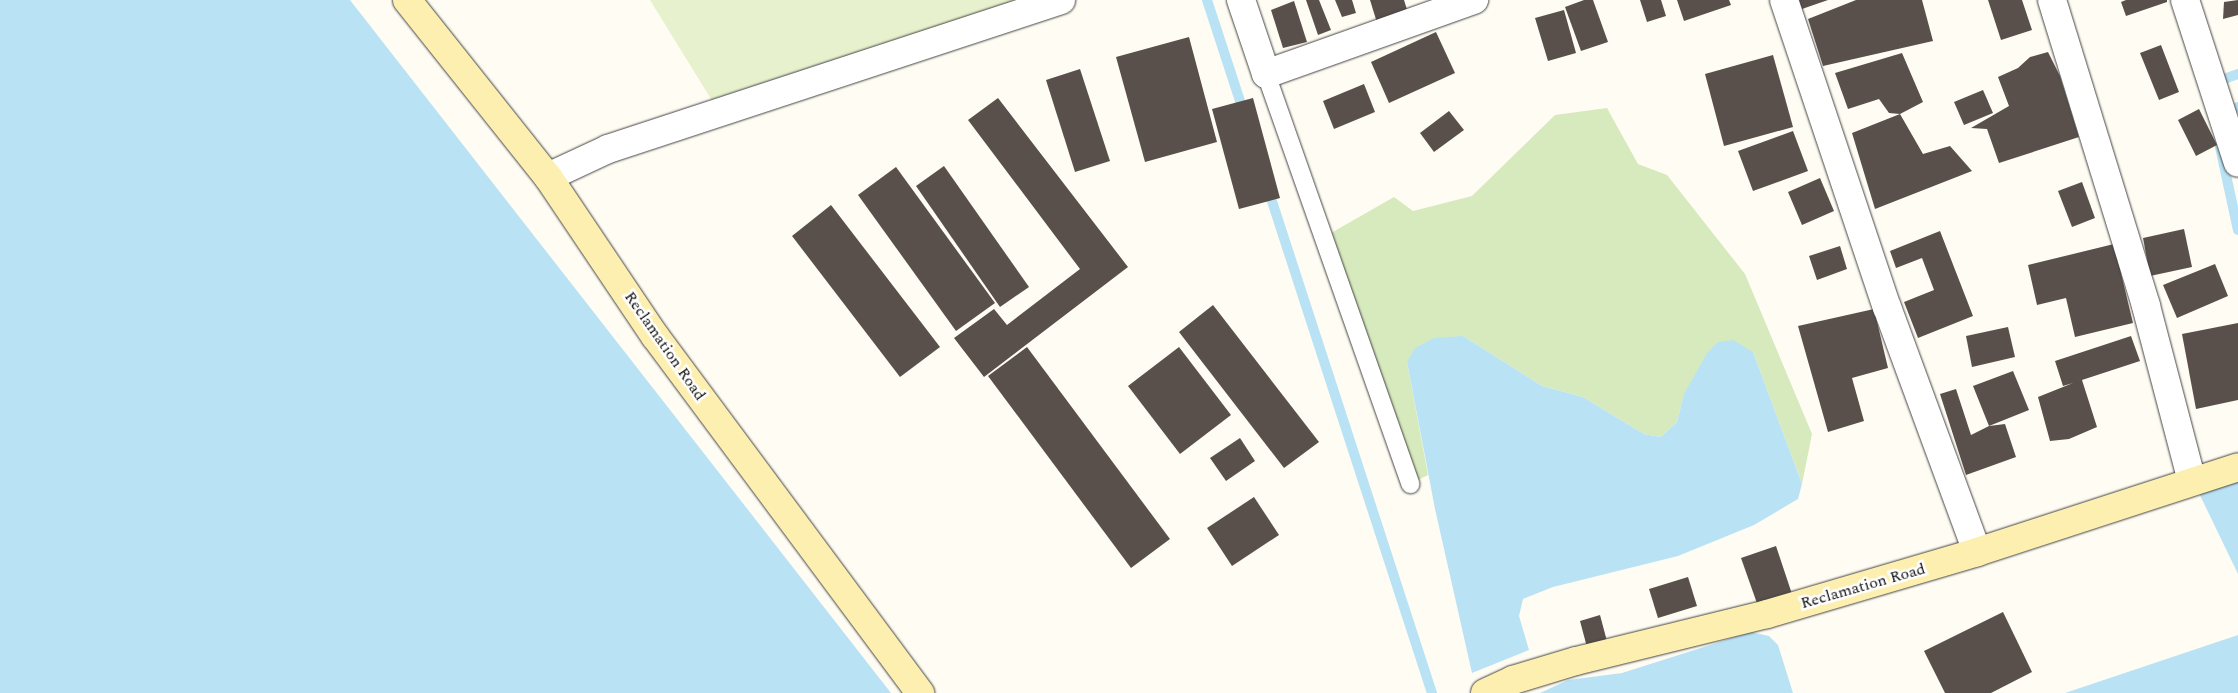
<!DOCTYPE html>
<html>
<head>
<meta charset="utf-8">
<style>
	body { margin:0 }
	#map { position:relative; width:2238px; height:693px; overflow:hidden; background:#fffcf3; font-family:Spectral,serif }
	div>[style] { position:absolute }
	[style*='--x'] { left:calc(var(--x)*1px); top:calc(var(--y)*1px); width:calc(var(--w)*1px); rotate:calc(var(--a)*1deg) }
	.green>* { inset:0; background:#d7eabd }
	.pitch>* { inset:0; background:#e7f1ce }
	.water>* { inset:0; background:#b9e3f5 }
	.stream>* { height:10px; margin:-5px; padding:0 5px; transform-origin:5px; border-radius:5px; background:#b9e3f5 }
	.building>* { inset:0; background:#59504c }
	.roads { filter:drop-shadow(0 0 1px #434343) drop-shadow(0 0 1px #434343) }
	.service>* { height:18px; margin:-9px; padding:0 9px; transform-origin:9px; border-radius:9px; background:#fff }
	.minor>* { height:28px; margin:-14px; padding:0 14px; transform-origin:14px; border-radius:14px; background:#fff }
	.secondary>* { height:28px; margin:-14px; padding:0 14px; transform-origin:14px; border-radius:14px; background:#fdefb0 }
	span { translate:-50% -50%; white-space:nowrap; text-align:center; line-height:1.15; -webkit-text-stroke:5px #fff; paint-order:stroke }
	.street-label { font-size:16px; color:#101010 }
</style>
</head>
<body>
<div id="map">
	<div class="green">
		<i style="clip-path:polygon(1607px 108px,1638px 164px,1667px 175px,1745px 274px,1812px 434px,1802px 484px,1753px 352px,1684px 395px,1677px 422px,1661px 437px,1644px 434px,1583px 397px,1542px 386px,1463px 336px,1407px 362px,1428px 475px,1410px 484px,1324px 237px,1394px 197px,1413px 211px,1472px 196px,1555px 115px)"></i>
	</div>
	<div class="pitch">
		<i style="clip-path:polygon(650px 0,1061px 0,719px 112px)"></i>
	</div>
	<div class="water">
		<i style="clip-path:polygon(0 0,350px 0,891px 693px,0 693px)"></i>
		<i style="clip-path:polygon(1463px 336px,1542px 386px,1583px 397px,1644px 434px,1661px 437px,1677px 422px,1684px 394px,1707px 353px,1718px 342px,1733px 340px,1753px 352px,1802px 484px,1798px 499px,1754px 525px,1678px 556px,1553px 587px,1523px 599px,1519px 616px,1529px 650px,1472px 673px,1435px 509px,1407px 362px,1415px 348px,1434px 338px)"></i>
		<i style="clip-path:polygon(2238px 472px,2238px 574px,2195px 485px)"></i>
		<i style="clip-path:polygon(1751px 632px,1769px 636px,1778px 645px,1793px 693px,1540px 693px,1568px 680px,1622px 673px)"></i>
		<i style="clip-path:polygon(2238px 635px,2238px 693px,2065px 693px)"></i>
	</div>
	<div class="stream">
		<i style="--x:1207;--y:0;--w:119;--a:71.9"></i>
		<i style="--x:2224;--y:79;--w:15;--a:-20"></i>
		<i style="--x:2236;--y:108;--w:2;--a:-27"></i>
		<i style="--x:2220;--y:147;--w:85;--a:77.8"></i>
		<i style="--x:1268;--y:189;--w:530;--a:71.98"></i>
	</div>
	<div class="building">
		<i style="clip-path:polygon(1306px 0,1319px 0,1331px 30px,1318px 35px)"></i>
		<i style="clip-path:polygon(1335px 0,1352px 0,1356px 13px,1342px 17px)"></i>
		<i style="clip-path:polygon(1370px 0,1404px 0,1409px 16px,1378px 26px)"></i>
		<i style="clip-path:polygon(1584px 0,1593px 0,1608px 42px,1581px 51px,1565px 7px)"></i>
		<i style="clip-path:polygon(1640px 0,1661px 0,1666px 16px,1647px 22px)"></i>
		<i style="clip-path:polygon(1677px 0,1729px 0,1731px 5px,1684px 21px)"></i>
		<i style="clip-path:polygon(1799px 0,1828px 0,1802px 9px)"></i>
		<i style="clip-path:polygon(1856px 0,1922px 0,1933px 41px,1823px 66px,1808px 19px)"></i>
		<i style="clip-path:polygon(1988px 0,2022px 0,2032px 30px,2001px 40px)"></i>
		<i style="clip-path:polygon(2126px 0,2167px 0,2167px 2px,2126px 16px,2121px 2px)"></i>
		<i style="clip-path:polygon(2238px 0,2238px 15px,2223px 19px,2224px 2px)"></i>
		<i style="clip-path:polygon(1294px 1px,1307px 42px,1283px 48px,1271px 10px)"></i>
		<i style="clip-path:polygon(1564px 10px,1576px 53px,1548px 61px,1535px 18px)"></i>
		<i style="clip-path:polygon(1436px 32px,1455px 73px,1389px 103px,1371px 62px)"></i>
		<i style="clip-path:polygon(1189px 37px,1217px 142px,1145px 162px,1116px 57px)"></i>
		<i style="clip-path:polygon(2161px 45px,2179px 92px,2159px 100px,2140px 53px)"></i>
		<i style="clip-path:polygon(2048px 52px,2060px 76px,2079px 137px,1999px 163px,1987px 129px,1971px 128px,2009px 106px,1998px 77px,2018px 68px,2030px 57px)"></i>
		<i style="clip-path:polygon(1902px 53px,1923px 102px,1900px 114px,1889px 113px,1879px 99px,1848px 109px,1835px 73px)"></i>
		<i style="clip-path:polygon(1773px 55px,1793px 127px,1724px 146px,1705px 74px)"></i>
		<i style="clip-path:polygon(1080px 69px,1110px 161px,1075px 172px,1046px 80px)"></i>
		<i style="clip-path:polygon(1364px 84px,1375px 112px,1334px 129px,1323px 101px)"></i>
		<i style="clip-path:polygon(1983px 90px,1993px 113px,1964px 125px,1954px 102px)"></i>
		<i style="clip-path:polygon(998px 98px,1128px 267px,984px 377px,954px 338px,994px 309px,1007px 325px,1080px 269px,968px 120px)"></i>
		<i style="clip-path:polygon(1253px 98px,1280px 198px,1239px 209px,1212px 109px)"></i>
		<i style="clip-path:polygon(2199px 109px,2217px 145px,2196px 156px,2178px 120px)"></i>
		<i style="clip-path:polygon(1449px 111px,1464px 130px,1434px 152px,1420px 133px)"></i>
		<i style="clip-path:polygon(1900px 114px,1923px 154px,1950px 146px,1972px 171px,1875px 209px,1852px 133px)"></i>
		<i style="clip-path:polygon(1793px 131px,1808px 171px,1753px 191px,1738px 151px)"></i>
		<i style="clip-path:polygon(944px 166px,1029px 287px,1000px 307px,916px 186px)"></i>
		<i style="clip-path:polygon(896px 167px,995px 303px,956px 331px,858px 195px)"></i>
		<i style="clip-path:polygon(1820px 178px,1834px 211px,1802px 225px,1788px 192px)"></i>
		<i style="clip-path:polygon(2082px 182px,2095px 218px,2072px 227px,2058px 191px)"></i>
		<i style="clip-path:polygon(831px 205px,940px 347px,900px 377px,792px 236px)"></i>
		<i style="clip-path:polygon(2184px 229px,2192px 267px,2150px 276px,2143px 238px)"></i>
		<i style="clip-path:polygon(1940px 231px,1973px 316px,1918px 338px,1904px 302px,1934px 290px,1922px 258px,1896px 268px,1890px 251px)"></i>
		<i style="clip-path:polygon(2114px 244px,2133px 323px,2075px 337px,2066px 298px,2037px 305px,2028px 265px)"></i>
		<i style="clip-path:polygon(1840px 246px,1847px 269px,1817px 280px,1809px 256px)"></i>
		<i style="clip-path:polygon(2215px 264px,2228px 296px,2177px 318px,2163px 285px)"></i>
		<i style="clip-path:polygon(1213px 305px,1319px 442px,1284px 468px,1179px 332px)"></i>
		<i style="clip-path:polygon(1874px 309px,1888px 368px,1852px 378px,1864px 421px,1828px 432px,1798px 326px)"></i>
		<i style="clip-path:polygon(2238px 323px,2238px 400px,2196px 409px,2182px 334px)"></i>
		<i style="clip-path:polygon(2008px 327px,2015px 357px,1972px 367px,1966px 336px)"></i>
		<i style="clip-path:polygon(2131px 336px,2140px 361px,2082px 380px,2097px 427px,2069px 439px,2050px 441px,2038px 397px,2073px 383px,2063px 386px,2055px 361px)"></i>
		<i style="clip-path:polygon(1027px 347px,1170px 539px,1131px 568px,988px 376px)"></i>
		<i style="clip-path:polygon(1179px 347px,1231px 415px,1180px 454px,1128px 386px)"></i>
		<i style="clip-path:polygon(2013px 371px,2029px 410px,1989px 426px,1973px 386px)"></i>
		<i style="clip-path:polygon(1956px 389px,1971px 435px,1989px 426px,2005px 424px,2016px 457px,1966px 475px,1940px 394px)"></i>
		<i style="clip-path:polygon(1240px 438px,1255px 461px,1226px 481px,1210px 458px)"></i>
		<i style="clip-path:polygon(1254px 497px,1279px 535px,1232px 566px,1207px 528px)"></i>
		<i style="clip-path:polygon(1776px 546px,1793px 597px,1759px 609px,1741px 558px)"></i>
		<i style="clip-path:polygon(1688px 577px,1697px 606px,1658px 618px,1649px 589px)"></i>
		<i style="clip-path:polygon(2003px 612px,2032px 672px,1991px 693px,1945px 693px,1924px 651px)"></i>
		<i style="clip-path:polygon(1600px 615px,1608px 645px,1588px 651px,1580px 621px)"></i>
	</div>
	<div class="roads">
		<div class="service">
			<i style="--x:1266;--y:74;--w:435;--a:70.6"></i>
		</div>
		<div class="minor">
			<i style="--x:1241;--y:0;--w:78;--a:71.3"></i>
			<i style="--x:1266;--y:74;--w:221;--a:-19.6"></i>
			<i style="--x:1784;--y:0;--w:324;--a:71.5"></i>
			<i style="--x:1887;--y:307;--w:261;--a:69.8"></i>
			<i style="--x:2052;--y:0;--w:320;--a:72.9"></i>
			<i style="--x:2146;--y:306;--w:181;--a:75.3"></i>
			<i style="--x:2185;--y:0;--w:171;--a:72"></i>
			<i style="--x:548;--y:177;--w:66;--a:-25"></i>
			<i style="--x:608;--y:149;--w:477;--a:-18.2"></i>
		</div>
		<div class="secondary">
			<i style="--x:407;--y:0;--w:226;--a:51.5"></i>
			<i style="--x:548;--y:177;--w:192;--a:56.1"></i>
			<i style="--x:655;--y:336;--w:445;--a:53.4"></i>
			<i style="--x:1485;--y:693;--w:31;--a:-25"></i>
			<i style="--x:1513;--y:680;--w:66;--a:-16.8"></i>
			<i style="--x:1576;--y:661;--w:197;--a:-13.8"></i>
			<i style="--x:1767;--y:614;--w:219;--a:-16.4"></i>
			<i style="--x:1977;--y:552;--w:274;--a:-18"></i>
		</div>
	</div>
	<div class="street-label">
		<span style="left:665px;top:346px;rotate:55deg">Reclamation Road</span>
		<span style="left:1863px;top:586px;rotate:-16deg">Reclamation Road</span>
	</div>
</div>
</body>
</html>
